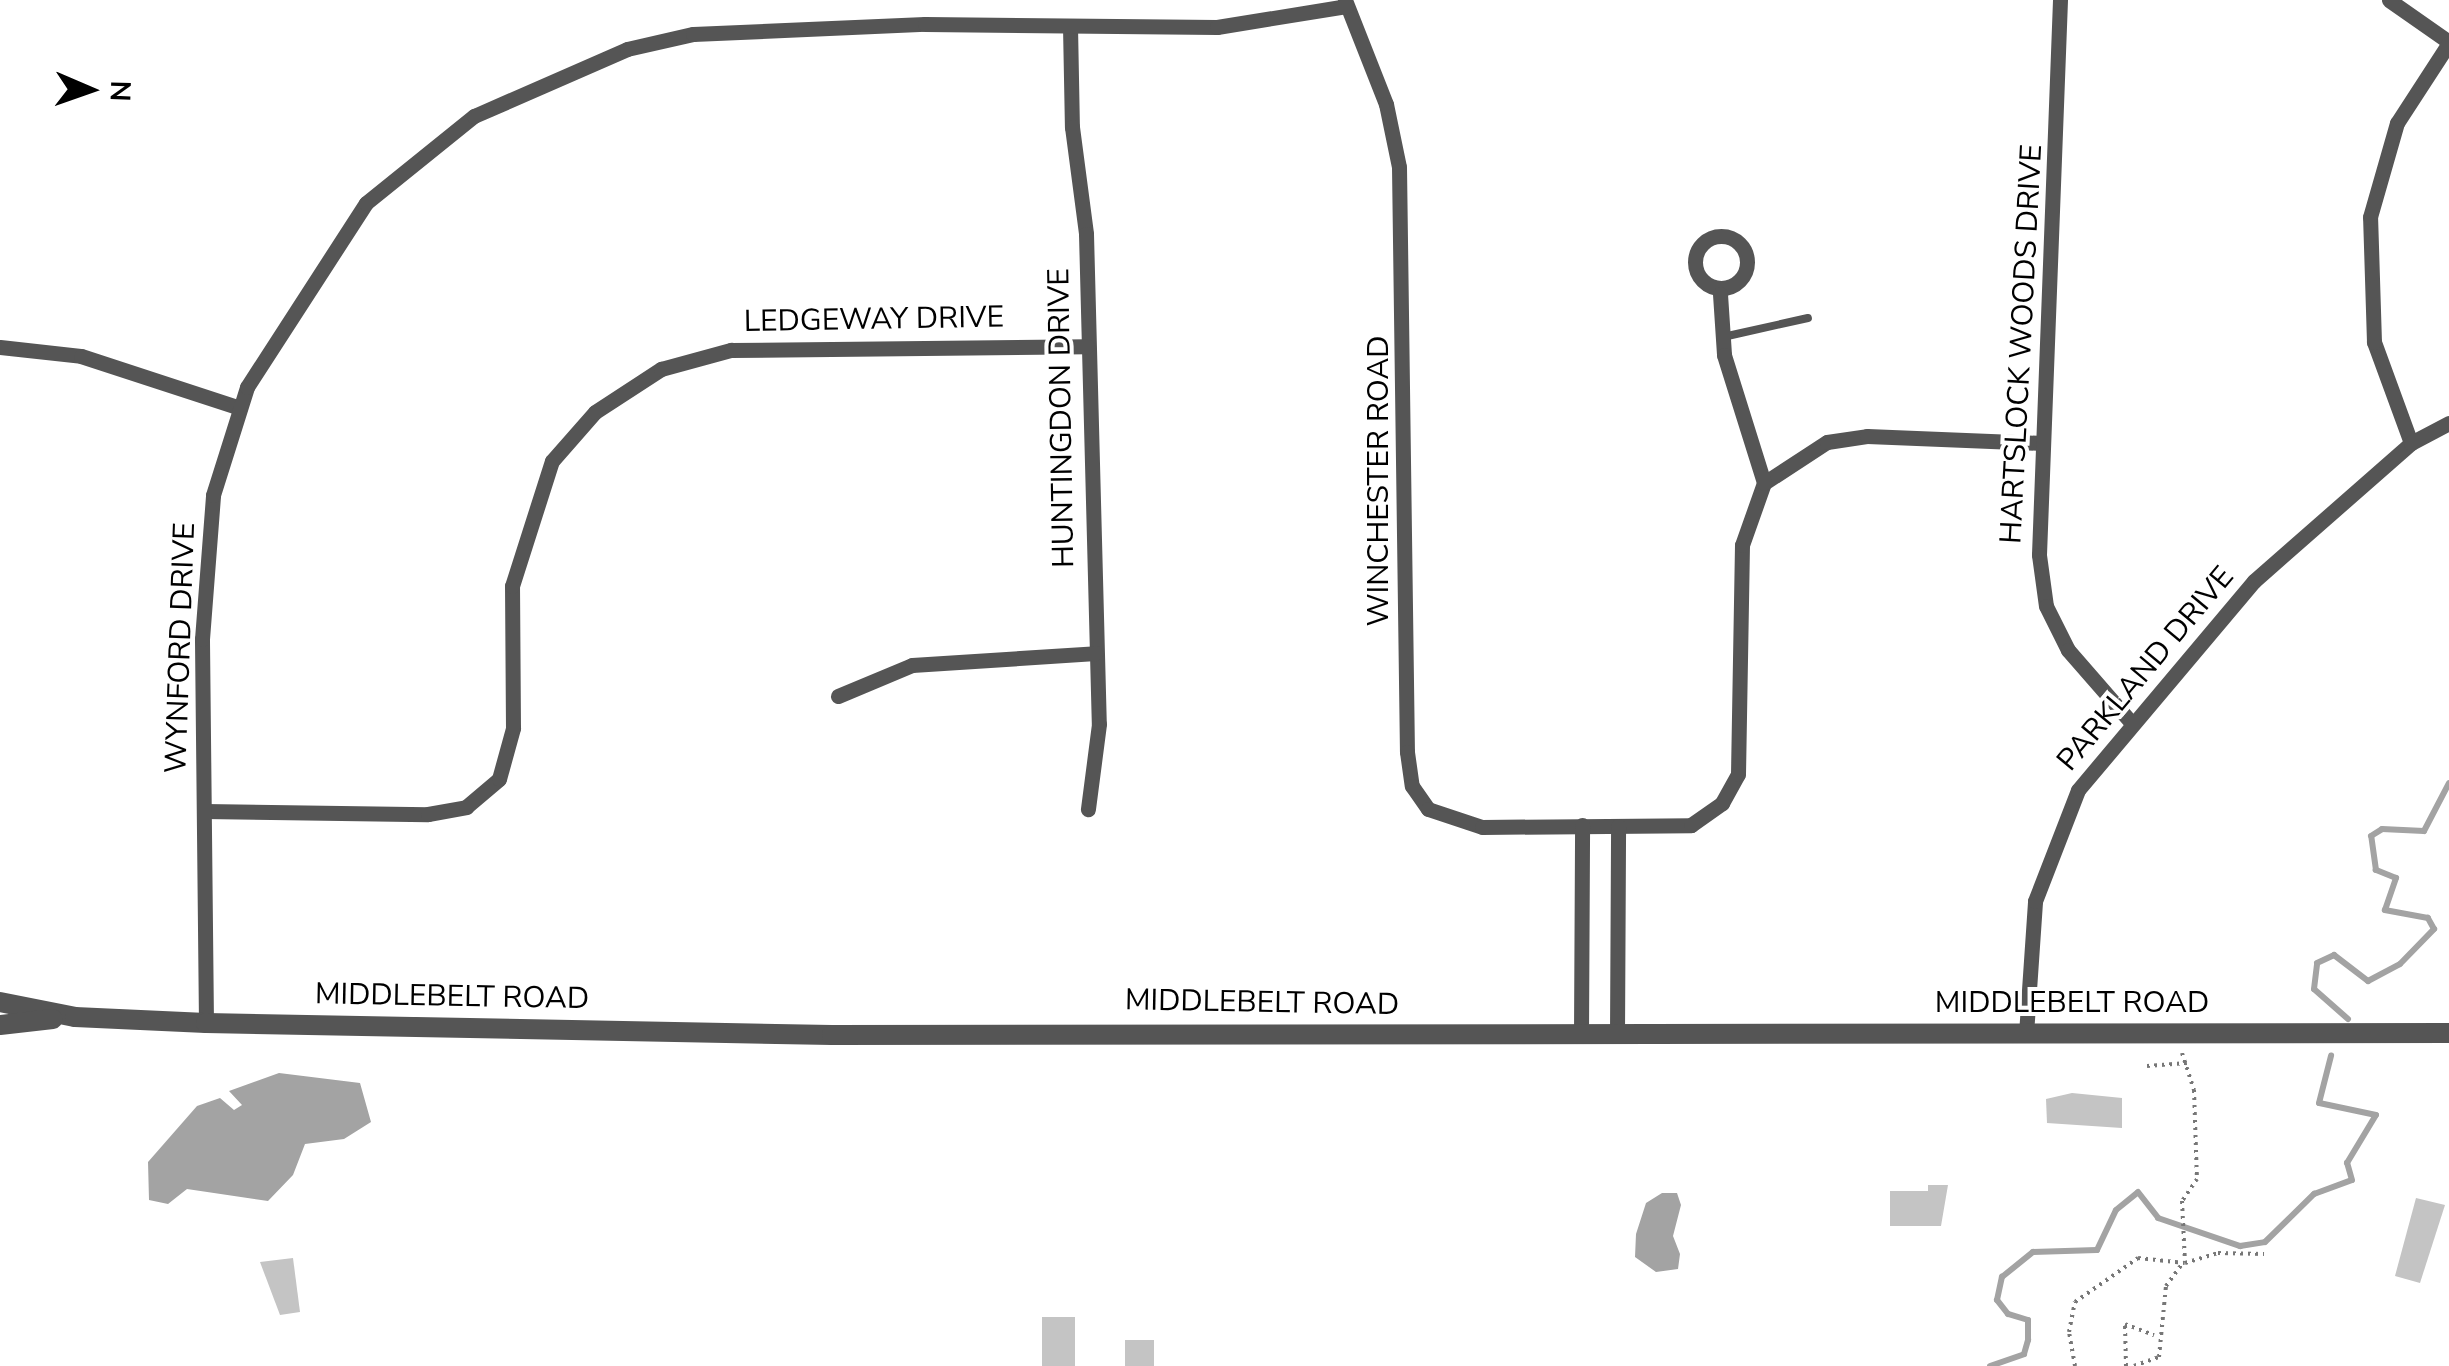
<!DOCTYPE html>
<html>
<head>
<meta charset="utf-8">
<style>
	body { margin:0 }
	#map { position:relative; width:2449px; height:1366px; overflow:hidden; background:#fff; font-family:"Nunito Sans",sans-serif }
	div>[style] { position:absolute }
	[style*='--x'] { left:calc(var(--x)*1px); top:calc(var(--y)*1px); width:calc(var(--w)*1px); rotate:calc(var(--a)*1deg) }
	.water>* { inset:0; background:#a3a3a3 }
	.stream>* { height:6px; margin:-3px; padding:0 3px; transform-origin:3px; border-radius:3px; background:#a3a3a3 }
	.building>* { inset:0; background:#c4c4c4 }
	.path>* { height:4px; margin-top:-2px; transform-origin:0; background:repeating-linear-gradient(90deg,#777 0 2.5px,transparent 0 7.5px) }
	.service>* { height:8px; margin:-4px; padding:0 4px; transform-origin:4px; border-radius:4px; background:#555 }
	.minor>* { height:15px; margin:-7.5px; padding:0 7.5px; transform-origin:7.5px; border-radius:7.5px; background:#555 }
	.minor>.ring { margin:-7.5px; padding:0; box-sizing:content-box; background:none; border:15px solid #555; border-radius:50% }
	.tertiary>* { height:20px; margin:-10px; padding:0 10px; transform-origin:10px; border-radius:10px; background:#555 }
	span { translate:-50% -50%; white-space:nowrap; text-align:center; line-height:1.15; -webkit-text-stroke:8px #fff; paint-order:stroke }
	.street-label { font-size:30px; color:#000 }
	.north { position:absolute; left:40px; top:40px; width:100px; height:100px; -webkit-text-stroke:8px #fff; paint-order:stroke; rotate:92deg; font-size:28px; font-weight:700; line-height:40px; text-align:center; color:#000 }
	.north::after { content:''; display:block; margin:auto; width:35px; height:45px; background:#000; clip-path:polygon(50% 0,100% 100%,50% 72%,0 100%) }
</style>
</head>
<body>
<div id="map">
	<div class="water">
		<i style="clip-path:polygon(279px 1073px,360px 1083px,371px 1122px,344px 1139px,305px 1144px,293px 1175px,268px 1201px,187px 1189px,168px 1204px,149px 1200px,148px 1162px,197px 1106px,220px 1098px,234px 1110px,242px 1105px,229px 1091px)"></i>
		<i style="clip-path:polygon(1662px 1193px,1677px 1193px,1681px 1205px,1673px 1236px,1680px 1254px,1678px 1269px,1656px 1272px,1635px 1257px,1636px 1234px,1646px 1203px)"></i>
	</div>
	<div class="stream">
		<i style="--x:2348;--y:1019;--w:45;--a:-138.6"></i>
		<i style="--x:2314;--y:989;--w:26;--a:-83"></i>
		<i style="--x:2317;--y:963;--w:19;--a:-25"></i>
		<i style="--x:2334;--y:955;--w:43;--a:37.4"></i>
		<i style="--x:2368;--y:981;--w:36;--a:-28"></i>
		<i style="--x:2400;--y:964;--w:49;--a:-45.8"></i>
		<i style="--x:2434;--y:929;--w:13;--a:-119"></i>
		<i style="--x:2428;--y:918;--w:44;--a:-169.5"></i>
		<i style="--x:2385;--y:910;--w:34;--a:-71"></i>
		<i style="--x:2396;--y:878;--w:22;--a:-158"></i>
		<i style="--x:2376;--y:870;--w:34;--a:-98"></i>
		<i style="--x:2371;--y:836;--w:13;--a:-32"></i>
		<i style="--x:2382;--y:829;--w:42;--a:2.7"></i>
		<i style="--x:2424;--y:831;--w:54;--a:-62.5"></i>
		<i style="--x:1990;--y:1366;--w:36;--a:-19"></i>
		<i style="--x:2024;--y:1354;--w:15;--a:-74"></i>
		<i style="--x:2028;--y:1340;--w:20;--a:-90"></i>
		<i style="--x:2028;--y:1320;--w:21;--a:-163"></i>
		<i style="--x:2008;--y:1314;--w:18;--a:-128"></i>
		<i style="--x:1997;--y:1300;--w:24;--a:-78"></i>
		<i style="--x:2002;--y:1277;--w:40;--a:-39"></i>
		<i style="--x:2033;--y:1252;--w:64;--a:-1.8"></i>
		<i style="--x:2097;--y:1250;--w:44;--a:-64.6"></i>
		<i style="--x:2116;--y:1210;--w:28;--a:-39"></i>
		<i style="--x:2138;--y:1192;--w:33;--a:52"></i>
		<i style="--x:2158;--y:1218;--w:87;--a:18.9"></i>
		<i style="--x:2240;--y:1246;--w:25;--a:-9"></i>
		<i style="--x:2265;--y:1242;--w:69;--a:-44.4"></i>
		<i style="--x:2314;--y:1194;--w:40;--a:-20.2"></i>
		<i style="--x:2352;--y:1180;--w:18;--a:-106"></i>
		<i style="--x:2347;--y:1163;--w:56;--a:-58.9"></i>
		<i style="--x:2376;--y:1115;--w:58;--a:-168.1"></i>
		<i style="--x:2319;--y:1103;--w:49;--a:-75.7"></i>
	</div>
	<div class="building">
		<i style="clip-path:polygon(2072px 1093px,2122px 1098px,2122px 1128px,2047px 1123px,2046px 1099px)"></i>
		<i style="clip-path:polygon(1928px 1185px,1948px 1185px,1941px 1226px,1890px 1226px,1890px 1191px,1928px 1191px)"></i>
		<i style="clip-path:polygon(2416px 1198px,2445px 1205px,2420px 1283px,2395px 1276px)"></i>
		<i style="clip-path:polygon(293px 1258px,300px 1312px,280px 1315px,260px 1262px)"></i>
		<i style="clip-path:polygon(1042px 1317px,1075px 1317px,1075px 1366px,1042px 1366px)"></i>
		<i style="clip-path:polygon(1125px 1340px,1154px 1340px,1154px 1366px,1125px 1366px)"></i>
	</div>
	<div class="path">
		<i style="--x:2182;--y:1053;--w:39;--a:72"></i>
		<i style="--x:2194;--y:1090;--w:89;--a:88.1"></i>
		<i style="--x:2197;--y:1179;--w:27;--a:124"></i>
		<i style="--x:2182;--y:1201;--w:61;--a:87.2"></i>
		<i style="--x:2147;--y:1066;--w:40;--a:-4.3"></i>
		<i style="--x:2075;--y:1366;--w:35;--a:-100"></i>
		<i style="--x:2069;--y:1332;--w:31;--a:-79"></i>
		<i style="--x:2075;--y:1302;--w:77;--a:-34.9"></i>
		<i style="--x:2138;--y:1258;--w:47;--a:6.1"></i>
		<i style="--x:2185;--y:1263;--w:34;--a:-17"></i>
		<i style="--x:2218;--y:1253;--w:46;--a:1.2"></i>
		<i style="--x:2126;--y:1366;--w:42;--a:-91.4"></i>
		<i style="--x:2125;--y:1324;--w:31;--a:21"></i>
		<i style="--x:2134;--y:1366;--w:27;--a:-20"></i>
		<i style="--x:2159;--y:1357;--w:71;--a:-84.4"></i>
		<i style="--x:2166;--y:1286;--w:26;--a:-54"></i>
	</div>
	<div class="service">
		<i style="--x:1723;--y:337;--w:87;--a:-12.6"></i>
	</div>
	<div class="minor">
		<i style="--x:1345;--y:0;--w:112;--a:68.5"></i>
		<i style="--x:1386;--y:104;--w:64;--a:78.3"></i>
		<i style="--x:1399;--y:167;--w:585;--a:89.22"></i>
		<i style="--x:1407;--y:752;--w:34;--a:82"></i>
		<i style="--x:1412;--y:786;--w:28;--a:55"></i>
		<i style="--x:1428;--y:809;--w:57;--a:18.4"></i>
		<i style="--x:1482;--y:827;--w:209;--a:-0.5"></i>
		<i style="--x:1691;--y:825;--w:38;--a:-35"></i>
		<i style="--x:1722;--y:803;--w:33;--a:-61"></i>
		<i style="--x:1738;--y:774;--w:229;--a:-89"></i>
		<i style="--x:1742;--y:545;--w:66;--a:-70.5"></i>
		<i style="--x:1764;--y:483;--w:75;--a:-33.1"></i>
		<i style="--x:1827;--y:442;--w:40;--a:-8.5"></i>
		<i style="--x:1867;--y:436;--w:176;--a:2.3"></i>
		<i style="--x:2060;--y:0;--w:555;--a:92.17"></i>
		<i style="--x:2039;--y:555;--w:51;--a:82.2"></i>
		<i style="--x:2046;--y:606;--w:49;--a:63.4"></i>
		<i style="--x:2068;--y:650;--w:94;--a:48.9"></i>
		<i style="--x:2389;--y:0;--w:73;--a:35"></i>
		<i style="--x:1070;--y:26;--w:101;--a:88.9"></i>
		<i style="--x:1072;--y:127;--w:108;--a:82.5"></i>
		<i style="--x:1086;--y:234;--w:490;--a:88.5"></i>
		<i style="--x:1099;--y:724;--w:86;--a:97.4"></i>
		<i class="ring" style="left:1695px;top:236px;width:37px;height:37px"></i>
		<i style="--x:1720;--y:294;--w:61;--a:86.2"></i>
		<i style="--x:1724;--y:355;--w:134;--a:72.6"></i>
		<i style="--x:0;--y:347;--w:81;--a:6.3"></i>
		<i style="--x:81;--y:356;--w:167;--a:18.1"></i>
		<i style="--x:2411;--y:443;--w:108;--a:-110.1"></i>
		<i style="--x:2374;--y:342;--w:125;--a:-91.8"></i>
		<i style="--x:2370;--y:217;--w:98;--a:-74"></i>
		<i style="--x:2397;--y:123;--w:95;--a:-57"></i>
		<i style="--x:838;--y:696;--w:80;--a:-22.7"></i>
		<i style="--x:912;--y:665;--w:184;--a:-3.7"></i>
		<i style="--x:204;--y:811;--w:224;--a:0.8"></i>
		<i style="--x:428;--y:814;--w:39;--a:-10"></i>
		<i style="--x:466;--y:807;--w:43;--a:-40.3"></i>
		<i style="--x:499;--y:779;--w:53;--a:-74.6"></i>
		<i style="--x:513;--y:728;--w:142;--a:-90.4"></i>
		<i style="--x:512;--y:586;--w:131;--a:-72.3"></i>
		<i style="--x:552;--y:461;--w:65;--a:-48.7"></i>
		<i style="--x:595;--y:412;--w:79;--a:-33.1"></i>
		<i style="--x:661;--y:369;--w:73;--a:-15.2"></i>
		<i style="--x:731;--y:350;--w:356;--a:-0.6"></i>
		<i style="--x:206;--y:1023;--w:384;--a:-90.6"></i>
		<i style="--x:202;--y:639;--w:144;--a:-85.6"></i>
		<i style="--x:213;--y:495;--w:113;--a:-72.5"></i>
		<i style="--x:247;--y:387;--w:219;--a:-57.1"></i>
		<i style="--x:366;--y:203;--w:139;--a:-38.9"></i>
		<i style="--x:474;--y:116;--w:167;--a:-23.6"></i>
		<i style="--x:627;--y:49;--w:68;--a:-12.8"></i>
		<i style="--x:693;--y:34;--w:232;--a:-2.5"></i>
		<i style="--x:925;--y:24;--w:292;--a:0.6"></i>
		<i style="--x:1217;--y:27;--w:131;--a:-9.2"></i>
		<i style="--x:1581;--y:1034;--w:209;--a:-89.7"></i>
		<i style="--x:1617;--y:1034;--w:208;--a:-89.7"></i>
		<i style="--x:2026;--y:1034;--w:133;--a:-86.1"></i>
		<i style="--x:2035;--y:901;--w:119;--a:-68.8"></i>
		<i style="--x:2078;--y:790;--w:273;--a:-49.9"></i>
		<i style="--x:2254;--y:581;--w:209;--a:-41.3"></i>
		<i style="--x:2411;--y:443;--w:43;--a:-27.8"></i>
	</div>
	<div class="tertiary">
		<i style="--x:0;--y:1002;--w:76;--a:11.3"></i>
		<i style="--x:75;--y:1017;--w:131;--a:2.6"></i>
		<i style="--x:206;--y:1023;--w:626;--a:1.1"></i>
		<i style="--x:832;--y:1035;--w:1617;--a:-0.07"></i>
		<i style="--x:0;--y:1025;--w:53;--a:-6.5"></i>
	</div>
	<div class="street-label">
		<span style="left:874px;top:320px;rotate:-1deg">LEDGEWAY DRIVE</span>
		<span style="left:2022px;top:344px;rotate:-87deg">HARTSLOCK WOODS DRIVE</span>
		<span style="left:1062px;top:418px;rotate:-91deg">HUNTINGDON DRIVE</span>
		<span style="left:1379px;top:481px;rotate:-90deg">WINCHESTER ROAD</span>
		<span style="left:181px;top:648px;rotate:-88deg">WYNFORD DRIVE</span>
		<span style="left:2146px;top:669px;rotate:-50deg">PARKLAND DRIVE</span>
		<span style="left:452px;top:997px;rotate:1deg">MIDDLEBELT ROAD</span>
		<span style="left:1262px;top:1003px;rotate:1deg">MIDDLEBELT ROAD</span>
		<span style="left:2072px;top:1003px">MIDDLEBELT ROAD</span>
	</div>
	<div class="north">N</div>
</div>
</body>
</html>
